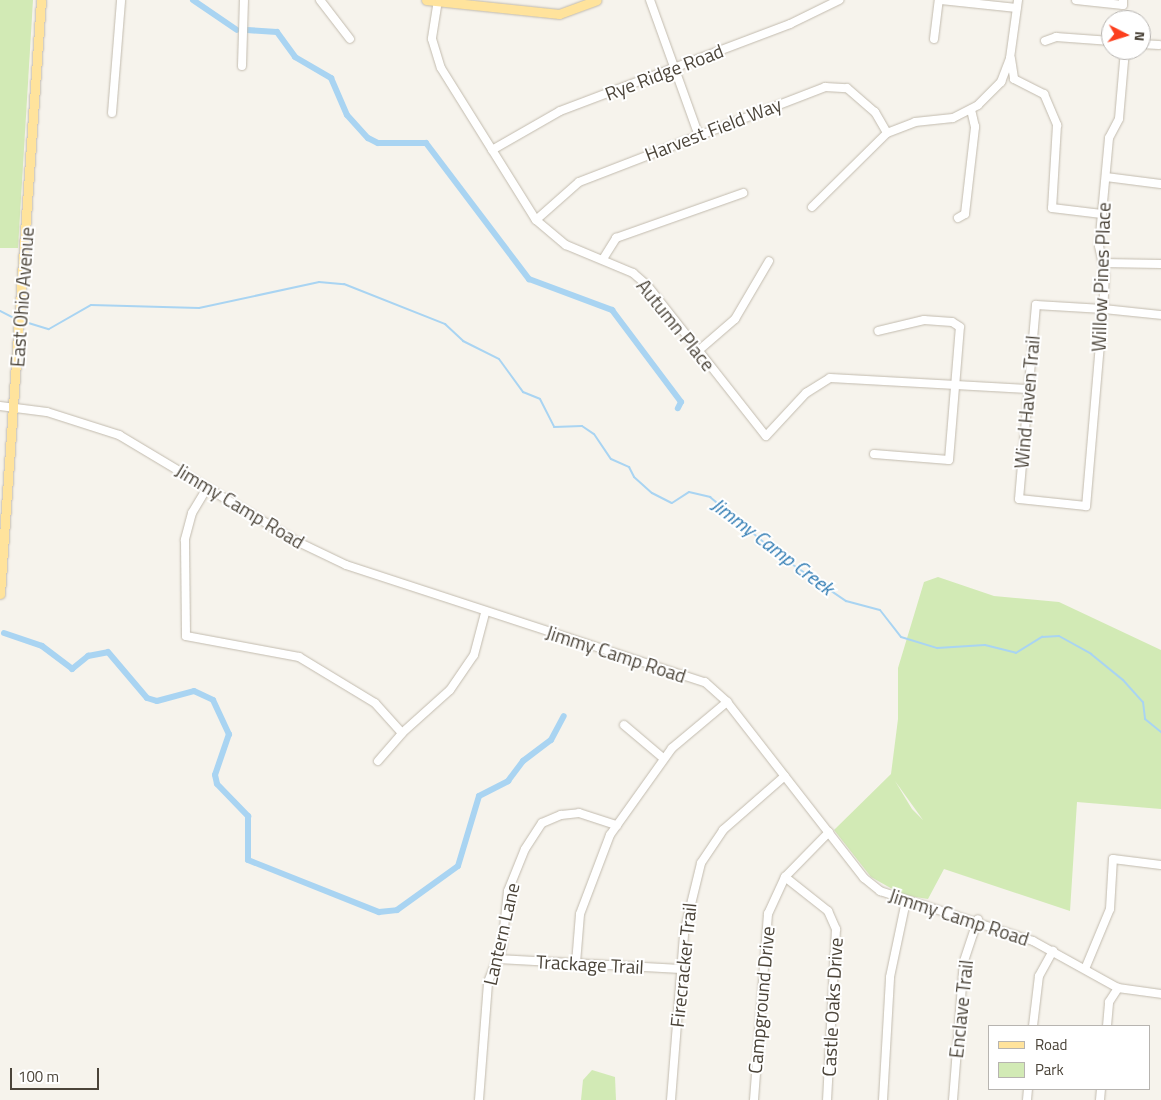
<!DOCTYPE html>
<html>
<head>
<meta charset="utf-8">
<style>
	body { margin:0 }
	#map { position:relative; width:1161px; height:1100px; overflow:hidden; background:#f6f3ec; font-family:"Titillium Web",sans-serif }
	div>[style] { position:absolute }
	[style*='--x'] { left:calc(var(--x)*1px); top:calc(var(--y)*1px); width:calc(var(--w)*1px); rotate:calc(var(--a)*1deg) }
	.green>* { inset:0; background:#d2eab5 }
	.stream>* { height:2px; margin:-1px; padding:0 1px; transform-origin:1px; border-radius:1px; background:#a9d4f2 }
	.canal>* { height:6px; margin:-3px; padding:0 3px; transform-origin:3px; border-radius:3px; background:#a9d4f2 }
	.roads { filter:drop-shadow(0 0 1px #c2bbae) drop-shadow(0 0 1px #c2bbae) }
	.minor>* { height:8px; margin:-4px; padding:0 4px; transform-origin:4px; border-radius:4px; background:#fff }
	.major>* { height:9px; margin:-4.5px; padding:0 4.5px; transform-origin:4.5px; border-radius:4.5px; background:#ffe39c }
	span { translate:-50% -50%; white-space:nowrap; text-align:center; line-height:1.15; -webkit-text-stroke:4px #fff; paint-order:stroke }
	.street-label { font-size:19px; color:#4b4439 }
	.water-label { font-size:20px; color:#2e7ab2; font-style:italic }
	.legend { position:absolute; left:988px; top:1025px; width:162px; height:65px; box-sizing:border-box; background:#fff; border:1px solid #b7b4b0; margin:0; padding:6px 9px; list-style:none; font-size:15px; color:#4b4439 }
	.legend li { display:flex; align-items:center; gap:10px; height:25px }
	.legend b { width:25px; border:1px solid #b7b4b0 }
	.north { position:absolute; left:1101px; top:10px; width:50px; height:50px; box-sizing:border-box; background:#fff; border:1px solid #b7b4b0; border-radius:50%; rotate:95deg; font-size:14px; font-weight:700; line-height:20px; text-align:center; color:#4b4439 }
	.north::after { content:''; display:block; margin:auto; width:18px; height:22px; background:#fc3f1d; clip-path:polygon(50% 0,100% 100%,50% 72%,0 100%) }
	.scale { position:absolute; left:10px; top:1068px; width:89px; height:22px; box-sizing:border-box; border:2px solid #4b4439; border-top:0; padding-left:6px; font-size:15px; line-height:18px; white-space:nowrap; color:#4b4439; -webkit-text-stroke:4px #fff; paint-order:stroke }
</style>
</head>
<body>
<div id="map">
	<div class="green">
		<i style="clip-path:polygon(0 0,33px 0,18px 248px,0 248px)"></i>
		<i style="clip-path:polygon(evenodd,938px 577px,994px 596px,1059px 602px,1161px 650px,1161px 809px,1077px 802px,1070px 911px,944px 869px,928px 899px,903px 895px,871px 877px,834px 830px,891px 774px,898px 719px,898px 668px,924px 582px,938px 577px,895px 781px,923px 820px,912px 809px,895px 781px)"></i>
		<i style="clip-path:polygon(592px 1070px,615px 1077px,616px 1100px,581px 1100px,583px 1080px)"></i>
	</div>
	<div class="stream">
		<i style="--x:0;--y:311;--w:18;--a:27"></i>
		<i style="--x:22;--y:321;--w:28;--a:17"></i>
		<i style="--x:49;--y:329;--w:48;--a:-29.7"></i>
		<i style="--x:91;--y:305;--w:108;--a:1.6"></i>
		<i style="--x:199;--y:308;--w:123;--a:-12.2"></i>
		<i style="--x:319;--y:282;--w:25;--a:5"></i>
		<i style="--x:344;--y:284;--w:109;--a:21.6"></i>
		<i style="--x:445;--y:324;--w:25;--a:43"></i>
		<i style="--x:463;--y:341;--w:40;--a:26.6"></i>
		<i style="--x:499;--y:359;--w:41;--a:54"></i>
		<i style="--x:523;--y:392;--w:18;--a:22"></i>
		<i style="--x:540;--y:399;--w:31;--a:63"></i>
		<i style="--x:554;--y:427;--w:28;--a:-2"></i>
		<i style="--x:582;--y:426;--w:14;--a:34"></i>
		<i style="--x:594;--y:434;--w:30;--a:56"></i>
		<i style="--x:611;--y:459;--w:20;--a:24"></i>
		<i style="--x:629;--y:467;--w:11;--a:63"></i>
		<i style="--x:634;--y:477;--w:24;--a:42"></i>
		<i style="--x:652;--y:493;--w:22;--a:27"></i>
		<i style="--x:672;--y:503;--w:20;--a:-33"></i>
		<i style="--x:689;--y:492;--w:22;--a:13"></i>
		<i style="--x:710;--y:497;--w:92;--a:40.1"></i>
		<i style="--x:780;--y:556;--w:80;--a:34.3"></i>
		<i style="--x:846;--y:601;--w:35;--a:15"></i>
		<i style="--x:880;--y:610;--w:34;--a:52"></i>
		<i style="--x:901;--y:637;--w:38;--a:17"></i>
		<i style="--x:937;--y:648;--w:48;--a:-3.6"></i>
		<i style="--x:985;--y:645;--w:32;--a:14"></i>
		<i style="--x:1016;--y:653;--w:31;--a:-32"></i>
		<i style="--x:1042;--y:637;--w:17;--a:-3"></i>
		<i style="--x:1059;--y:636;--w:37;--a:29"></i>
		<i style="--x:1091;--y:654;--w:41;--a:39.1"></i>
		<i style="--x:1123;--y:680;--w:30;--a:48"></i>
		<i style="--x:1143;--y:702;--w:17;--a:83"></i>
		<i style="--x:1145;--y:719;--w:21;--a:39"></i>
	</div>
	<div class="canal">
		<i style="--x:193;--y:0;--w:53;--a:34.3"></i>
		<i style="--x:247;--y:30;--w:30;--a:4"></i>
		<i style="--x:277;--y:32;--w:31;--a:54"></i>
		<i style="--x:295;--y:57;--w:42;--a:30.3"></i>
		<i style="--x:331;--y:78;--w:40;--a:66.6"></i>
		<i style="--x:347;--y:115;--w:31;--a:48"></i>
		<i style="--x:368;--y:138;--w:11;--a:27"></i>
		<i style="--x:378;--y:143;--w:48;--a:0"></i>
		<i style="--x:426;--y:143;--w:171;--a:52.9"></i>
		<i style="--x:529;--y:279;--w:89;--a:20.5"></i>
		<i style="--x:612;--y:310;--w:115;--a:53.1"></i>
		<i style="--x:681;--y:402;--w:7;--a:117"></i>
		<i style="--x:4;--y:633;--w:40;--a:18.9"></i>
		<i style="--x:42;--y:646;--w:38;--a:37"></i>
		<i style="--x:72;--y:669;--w:21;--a:-39"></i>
		<i style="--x:88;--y:656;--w:20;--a:-11"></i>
		<i style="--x:108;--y:652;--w:60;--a:49.7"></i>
		<i style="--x:147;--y:698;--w:10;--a:17"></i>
		<i style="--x:157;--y:701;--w:38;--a:-15"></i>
		<i style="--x:194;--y:691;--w:21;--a:25"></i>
		<i style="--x:213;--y:700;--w:38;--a:65"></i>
		<i style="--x:229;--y:734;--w:43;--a:108.9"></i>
		<i style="--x:215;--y:775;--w:9;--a:77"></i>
		<i style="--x:217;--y:784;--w:45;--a:45.9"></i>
		<i style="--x:248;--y:816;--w:44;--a:90"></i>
		<i style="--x:248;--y:860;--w:141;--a:21.7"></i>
		<i style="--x:379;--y:912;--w:18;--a:-6"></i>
		<i style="--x:397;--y:910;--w:75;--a:-35.8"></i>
		<i style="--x:458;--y:866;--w:73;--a:-73.3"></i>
		<i style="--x:479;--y:796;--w:33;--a:-27"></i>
		<i style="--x:508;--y:781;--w:25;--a:-53"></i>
		<i style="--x:523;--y:761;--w:35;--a:-37"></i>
		<i style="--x:551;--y:740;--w:27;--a:-62"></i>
	</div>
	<div class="roads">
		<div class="minor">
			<i style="--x:320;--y:0;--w:49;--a:52.4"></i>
			<i style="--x:438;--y:0;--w:39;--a:99"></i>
			<i style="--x:432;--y:39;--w:30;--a:73"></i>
			<i style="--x:441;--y:68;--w:179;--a:58"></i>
			<i style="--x:536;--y:220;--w:39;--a:40"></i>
			<i style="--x:566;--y:245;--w:73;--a:22.7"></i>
			<i style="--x:633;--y:273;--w:18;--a:41"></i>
			<i style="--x:647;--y:285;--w:192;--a:51.8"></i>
			<i style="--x:766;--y:436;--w:59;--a:-47.1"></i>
			<i style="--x:806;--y:393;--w:28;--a:-32"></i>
			<i style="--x:830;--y:378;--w:198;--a:3.2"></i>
			<i style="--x:650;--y:0;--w:141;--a:70.2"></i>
			<i style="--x:941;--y:0;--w:76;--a:6"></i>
			<i style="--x:1076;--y:0;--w:47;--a:6.1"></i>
			<i style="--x:1123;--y:5;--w:5;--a:-90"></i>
			<i style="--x:934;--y:39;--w:39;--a:-83"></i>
			<i style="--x:1045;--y:41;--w:12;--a:-20"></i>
			<i style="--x:1056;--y:37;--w:55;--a:4.2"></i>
			<i style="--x:1141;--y:44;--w:18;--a:3"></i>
			<i style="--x:1125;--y:50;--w:69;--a:95"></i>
			<i style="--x:1119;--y:119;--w:21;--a:118"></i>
			<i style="--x:1109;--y:138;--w:108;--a:95.3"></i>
			<i style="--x:1099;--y:246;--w:30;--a:78"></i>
			<i style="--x:1105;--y:275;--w:34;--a:93"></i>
			<i style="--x:1103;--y:309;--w:198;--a:94.9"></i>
			<i style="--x:1086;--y:506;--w:67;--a:-174"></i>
			<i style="--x:1019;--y:499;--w:195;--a:-85"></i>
			<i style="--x:1036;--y:305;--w:67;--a:3.4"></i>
			<i style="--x:1103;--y:309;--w:58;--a:5.9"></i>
			<i style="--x:1011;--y:59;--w:20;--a:81"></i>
			<i style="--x:1014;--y:79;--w:34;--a:27"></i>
			<i style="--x:1044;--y:94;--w:34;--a:67"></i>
			<i style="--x:1057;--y:125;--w:83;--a:93.4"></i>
			<i style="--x:1052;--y:208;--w:50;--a:6.8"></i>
			<i style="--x:242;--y:66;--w:66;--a:-88.3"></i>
			<i style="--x:112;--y:113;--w:113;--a:-85.4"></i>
			<i style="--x:492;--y:150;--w:78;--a:-29.8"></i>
			<i style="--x:560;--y:111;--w:246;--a:-20.7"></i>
			<i style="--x:790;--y:24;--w:55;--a:-26.1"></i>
			<i style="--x:1106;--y:177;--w:55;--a:7.3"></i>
			<i style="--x:812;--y:207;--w:105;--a:-44.6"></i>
			<i style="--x:887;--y:133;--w:30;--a:-21"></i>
			<i style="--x:915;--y:122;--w:38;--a:-6"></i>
			<i style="--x:953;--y:118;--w:28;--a:-27"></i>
			<i style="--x:978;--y:105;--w:33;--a:-45"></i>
			<i style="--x:1001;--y:82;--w:26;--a:-69"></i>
			<i style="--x:1010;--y:58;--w:59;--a:-82.1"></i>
			<i style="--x:958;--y:218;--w:8;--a:-30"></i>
			<i style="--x:965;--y:214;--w:88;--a:-83.4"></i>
			<i style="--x:975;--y:127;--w:18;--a:-103"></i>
			<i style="--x:536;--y:220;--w:57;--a:-41.5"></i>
			<i style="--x:579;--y:182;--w:264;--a:-21.1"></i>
			<i style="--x:825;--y:87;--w:22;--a:3"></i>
			<i style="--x:847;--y:88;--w:37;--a:41"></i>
			<i style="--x:875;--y:112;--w:24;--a:60"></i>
			<i style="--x:603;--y:259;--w:25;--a:-58"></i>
			<i style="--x:616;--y:238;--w:135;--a:-19.5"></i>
			<i style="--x:1103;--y:263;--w:58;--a:1"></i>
			<i style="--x:698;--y:351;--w:49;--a:-40.9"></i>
			<i style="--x:735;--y:319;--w:67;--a:-59.6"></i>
			<i style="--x:0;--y:406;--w:47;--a:7.3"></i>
			<i style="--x:47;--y:412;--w:76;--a:17.7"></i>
			<i style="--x:119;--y:435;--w:206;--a:30.9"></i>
			<i style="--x:296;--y:541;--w:55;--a:25.6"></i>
			<i style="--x:346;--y:565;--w:378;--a:18.1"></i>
			<i style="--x:705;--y:682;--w:30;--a:42"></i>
			<i style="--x:727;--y:702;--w:223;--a:52.1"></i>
			<i style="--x:864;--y:878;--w:21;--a:39"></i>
			<i style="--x:880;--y:891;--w:161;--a:18.1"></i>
			<i style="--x:1033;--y:941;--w:97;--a:28.9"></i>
			<i style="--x:1118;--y:988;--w:43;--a:7.9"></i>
			<i style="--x:874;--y:454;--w:75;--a:4.6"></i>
			<i style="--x:949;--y:460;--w:133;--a:-85.3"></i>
			<i style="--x:960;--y:327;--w:9;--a:-148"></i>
			<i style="--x:952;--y:322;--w:28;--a:-176"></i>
			<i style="--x:924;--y:320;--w:47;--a:166.6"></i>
			<i style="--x:207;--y:488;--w:29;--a:121"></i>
			<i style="--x:192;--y:513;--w:28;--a:105"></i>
			<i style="--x:185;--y:540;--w:96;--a:89.4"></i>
			<i style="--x:186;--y:636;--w:115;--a:10.5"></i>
			<i style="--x:299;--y:657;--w:89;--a:31.2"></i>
			<i style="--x:375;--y:703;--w:40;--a:48"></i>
			<i style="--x:402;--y:733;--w:64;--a:-41.9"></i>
			<i style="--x:450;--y:690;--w:42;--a:-55.6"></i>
			<i style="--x:474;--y:655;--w:43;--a:-75.3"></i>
			<i style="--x:624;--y:725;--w:51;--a:40.2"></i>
			<i style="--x:378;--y:761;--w:37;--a:-49"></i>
			<i style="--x:785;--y:877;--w:55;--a:38.3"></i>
			<i style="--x:828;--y:911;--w:20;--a:66"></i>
			<i style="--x:836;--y:929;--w:171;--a:93"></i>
			<i style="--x:498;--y:959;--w:183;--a:3.1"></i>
			<i style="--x:576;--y:963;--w:49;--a:-85.3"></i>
			<i style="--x:580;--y:914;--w:85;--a:-69.2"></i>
			<i style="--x:610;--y:835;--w:107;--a:-54.5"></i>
			<i style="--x:672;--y:748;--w:72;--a:-39.9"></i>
			<i style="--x:1085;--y:969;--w:65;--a:-67.4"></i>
			<i style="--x:1110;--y:909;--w:50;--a:-86.6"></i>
			<i style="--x:1113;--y:859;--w:48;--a:7.1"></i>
			<i style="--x:1033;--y:1026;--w:50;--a:-83.2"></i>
			<i style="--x:1039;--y:976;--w:29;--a:-61"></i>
			<i style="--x:1107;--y:1026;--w:24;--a:-85"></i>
			<i style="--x:1109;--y:1002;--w:17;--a:-57"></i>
			<i style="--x:479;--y:1100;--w:118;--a:-85.6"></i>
			<i style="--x:488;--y:982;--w:38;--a:-68"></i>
			<i style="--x:502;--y:947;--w:56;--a:-83.9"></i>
			<i style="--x:508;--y:891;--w:45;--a:-68"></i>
			<i style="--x:525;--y:849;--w:31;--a:-57"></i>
			<i style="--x:542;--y:823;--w:21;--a:-23"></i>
			<i style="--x:561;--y:815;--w:18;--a:-6"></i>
			<i style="--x:579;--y:813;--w:40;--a:18"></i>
			<i style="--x:671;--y:1100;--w:168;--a:-85.5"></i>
			<i style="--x:684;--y:933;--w:72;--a:-76.3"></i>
			<i style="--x:701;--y:863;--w:40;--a:-56"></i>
			<i style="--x:723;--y:830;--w:82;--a:-41.1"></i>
			<i style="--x:754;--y:1100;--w:187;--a:-85.7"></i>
			<i style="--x:768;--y:914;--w:41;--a:-65.3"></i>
			<i style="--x:785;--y:877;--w:63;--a:-45.6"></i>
			<i style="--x:883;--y:1100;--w:123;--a:-86.7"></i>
			<i style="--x:890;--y:977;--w:78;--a:-78.1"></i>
			<i style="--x:953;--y:1100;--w:139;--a:-85.5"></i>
			<i style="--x:964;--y:961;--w:44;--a:-71.6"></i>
			<i style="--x:1027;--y:1100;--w:11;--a:-85"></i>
			<i style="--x:1100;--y:1100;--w:11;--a:-85"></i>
		</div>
		<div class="major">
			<i style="--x:426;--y:0;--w:134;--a:6"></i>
			<i style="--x:559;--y:14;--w:40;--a:-20.2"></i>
			<i style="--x:0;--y:594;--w:595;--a:-86.05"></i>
		</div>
	</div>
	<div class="street-label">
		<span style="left:664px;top:72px;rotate:-21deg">Rye Ridge Road</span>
		<span style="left:713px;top:129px;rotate:-21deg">Harvest Field Way</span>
		<span style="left:1101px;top:277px;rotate:-88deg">Willow Pines Place</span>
		<span style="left:22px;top:297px;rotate:-86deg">East Ohio Avenue</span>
		<span style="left:676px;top:325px;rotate:51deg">Autumn Place</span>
		<span style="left:1027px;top:402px;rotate:-85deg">Wind Haven Trail</span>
		<span style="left:240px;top:506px;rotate:31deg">Jimmy Camp Road</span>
		<span style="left:616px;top:654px;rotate:18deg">Jimmy Camp Road</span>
		<span style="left:959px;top:917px;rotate:18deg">Jimmy Camp Road</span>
		<span style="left:501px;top:934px;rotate:-77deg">Lantern Lane</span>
		<span style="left:590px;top:964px;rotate:3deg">Trackage Trail</span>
		<span style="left:683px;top:965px;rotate:-84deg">Firecracker Trail</span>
		<span style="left:761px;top:1000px;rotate:-85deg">Campground Drive</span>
		<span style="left:832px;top:1007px;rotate:-87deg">Castle Oaks Drive</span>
		<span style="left:961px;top:1009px;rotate:-84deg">Enclave Trail</span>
	</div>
	<div class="water-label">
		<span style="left:773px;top:546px;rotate:37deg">Jimmy Camp Creek</span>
	</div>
	<ul class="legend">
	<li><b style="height:6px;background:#ffe39c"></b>Road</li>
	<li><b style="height:14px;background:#d2eab5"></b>Park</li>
	</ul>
	<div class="north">N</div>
	<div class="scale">100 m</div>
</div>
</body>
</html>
